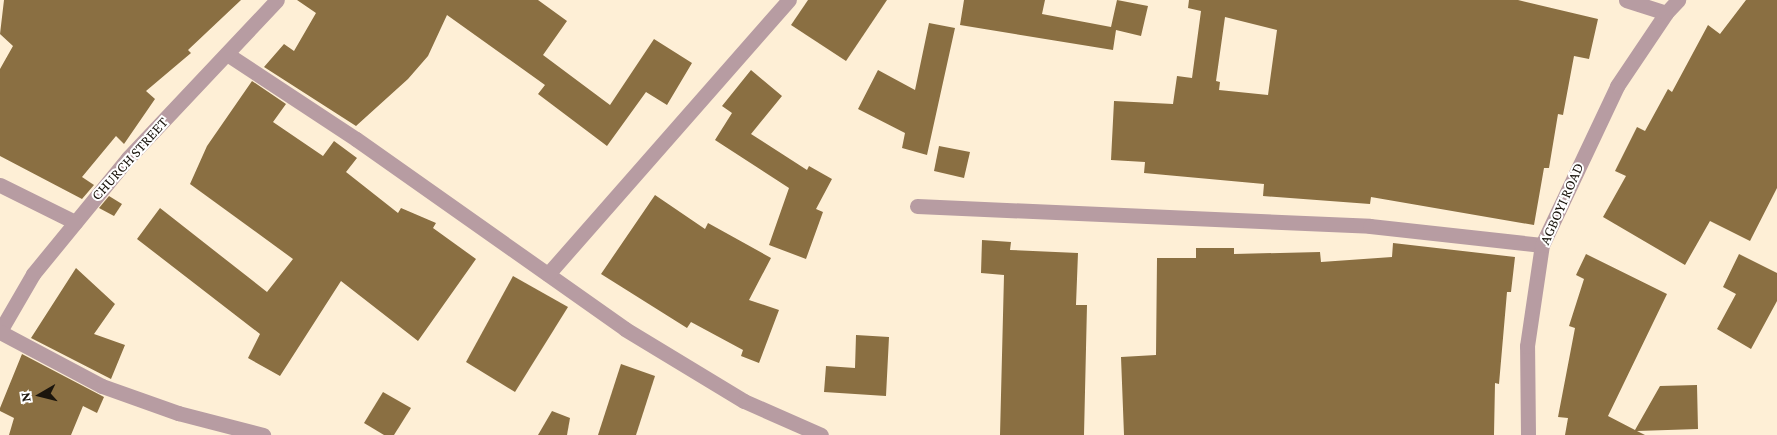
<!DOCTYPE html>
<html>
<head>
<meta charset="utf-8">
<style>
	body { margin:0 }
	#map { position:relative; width:1777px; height:435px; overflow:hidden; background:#feefd6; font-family:"Crimson Pro",serif }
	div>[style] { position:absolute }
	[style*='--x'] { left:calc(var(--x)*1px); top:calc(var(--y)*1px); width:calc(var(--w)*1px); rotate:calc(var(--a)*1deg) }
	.building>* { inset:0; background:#8a6f42 }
	.minor>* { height:15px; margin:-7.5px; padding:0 7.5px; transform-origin:7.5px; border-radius:7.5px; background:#b79ca2 }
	span { translate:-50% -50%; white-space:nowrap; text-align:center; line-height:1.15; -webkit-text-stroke:4px #fff; paint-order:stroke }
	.street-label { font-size:15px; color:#1b150d }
	.north { position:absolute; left:15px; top:370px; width:50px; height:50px; -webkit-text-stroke:4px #fff; paint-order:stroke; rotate:262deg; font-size:14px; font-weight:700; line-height:20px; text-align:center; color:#1b150d }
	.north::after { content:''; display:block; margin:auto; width:18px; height:22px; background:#1b150d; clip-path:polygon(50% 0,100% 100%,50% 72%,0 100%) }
</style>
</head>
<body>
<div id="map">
	<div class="building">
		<i style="clip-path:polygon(4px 0,241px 0,188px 50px,191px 53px,146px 91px,155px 99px,124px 144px,116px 136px,82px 177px,94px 185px,82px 199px,0 156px,0 69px,13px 46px,0 34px)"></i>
		<i style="clip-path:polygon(297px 0,538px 0,567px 21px,543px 55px,610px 105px,654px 39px,692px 63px,667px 105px,646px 92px,607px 146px,538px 94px,545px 85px,447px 15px,428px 56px,408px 79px,356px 126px,264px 67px,284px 44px,294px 51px,316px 13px)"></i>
		<i style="clip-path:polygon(808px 0,887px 0,846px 61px,791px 25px)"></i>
		<i style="clip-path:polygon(964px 0,1045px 0,1042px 14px,1111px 27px,1117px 0,1148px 6px,1141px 36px,1116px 30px,1113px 50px,960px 25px)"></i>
		<i style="clip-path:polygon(evenodd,1189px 0,1518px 0,1598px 19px,1589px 59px,1574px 56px,1563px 115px,1558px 114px,1549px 168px,1544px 168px,1534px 225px,1371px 197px,1370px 204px,1263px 196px,1264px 184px,1144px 173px,1145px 162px,1111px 160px,1114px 101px,1173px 104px,1177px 76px,1192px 78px,1201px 11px,1188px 8px,1189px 0,1225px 17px,1277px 30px,1268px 95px,1219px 90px,1220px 82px,1216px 81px,1225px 17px)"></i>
		<i style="clip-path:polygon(1746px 0,1777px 0,1777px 188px,1750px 241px,1710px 221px,1685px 265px,1603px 217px,1626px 176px,1615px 171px,1637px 127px,1645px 131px,1668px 89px,1672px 92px,1708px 25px,1720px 34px)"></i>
		<i style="clip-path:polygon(929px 23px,955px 28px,927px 155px,902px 148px,905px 133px,858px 109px,878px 70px,915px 90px)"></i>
		<i style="clip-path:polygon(751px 70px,782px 96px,751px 134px,807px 170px,809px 166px,832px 179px,816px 209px,823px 212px,806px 259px,769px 245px,789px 188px,715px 140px,732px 113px,722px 106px)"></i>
		<i style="clip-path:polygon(252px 81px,286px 104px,273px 122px,323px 156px,334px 141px,357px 158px,346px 172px,398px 213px,401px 208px,436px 223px,433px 228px,476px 259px,418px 341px,341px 281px,280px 376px,248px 358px,260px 334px,137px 239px,160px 208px,267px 292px,293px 259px,190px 184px,207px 146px)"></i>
		<i style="clip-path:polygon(939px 146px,970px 152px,964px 178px,934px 171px)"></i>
		<i style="clip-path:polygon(655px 195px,705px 229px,708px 223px,771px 258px,749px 300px,779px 310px,759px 363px,741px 356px,743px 350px,691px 322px,687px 328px,601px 274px)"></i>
		<i style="clip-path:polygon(109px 196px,122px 204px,114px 216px,99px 208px)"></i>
		<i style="clip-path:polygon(982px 240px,1011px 242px,1010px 250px,1078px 253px,1076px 305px,1087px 305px,1084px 435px,1000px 435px,1004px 275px,981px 273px)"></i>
		<i style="clip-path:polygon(1393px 243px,1515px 257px,1511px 292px,1507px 292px,1499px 384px,1495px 383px,1494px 435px,1124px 435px,1121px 357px,1156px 355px,1157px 258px,1196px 258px,1196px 248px,1234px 248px,1234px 254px,1320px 252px,1321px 262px,1392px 257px)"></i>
		<i style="clip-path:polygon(1586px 254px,1667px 294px,1608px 416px,1635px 430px,1660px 386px,1697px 385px,1698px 429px,1637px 431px,1645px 435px,1565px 435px,1568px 418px,1558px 417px,1575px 328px,1569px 326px,1584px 279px,1576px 275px)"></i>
		<i style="clip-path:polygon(1739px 254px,1777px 273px,1777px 301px,1751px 349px,1717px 329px,1736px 294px,1723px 287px)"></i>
		<i style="clip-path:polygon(76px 268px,115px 304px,94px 334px,125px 345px,111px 379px,31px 338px)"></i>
		<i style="clip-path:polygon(513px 276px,568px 307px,515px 392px,466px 362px)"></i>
		<i style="clip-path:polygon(856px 335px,889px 337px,886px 396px,824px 392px,826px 366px,855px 368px)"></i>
		<i style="clip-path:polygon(22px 354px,104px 397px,97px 413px,83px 406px,71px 435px,9px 435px,14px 418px,0 411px,0 408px)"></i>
		<i style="clip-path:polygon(621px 364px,655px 376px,636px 435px,598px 435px)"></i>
		<i style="clip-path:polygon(383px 392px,411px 408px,394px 435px,384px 435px,364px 423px)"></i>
		<i style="clip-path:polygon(552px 411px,570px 418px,567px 435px,538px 435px)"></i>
	</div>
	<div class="minor">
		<i style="--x:1626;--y:0;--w:42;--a:18"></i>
		<i style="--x:227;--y:54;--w:154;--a:33.4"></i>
		<i style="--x:356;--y:139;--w:329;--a:35.2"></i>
		<i style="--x:625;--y:329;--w:139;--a:31.2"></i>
		<i style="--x:744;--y:401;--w:84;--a:23.8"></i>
		<i style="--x:0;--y:185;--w:84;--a:26.3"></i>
		<i style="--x:917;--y:206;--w:453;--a:2.5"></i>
		<i style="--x:1370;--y:226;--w:173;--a:6.3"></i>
		<i style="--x:548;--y:274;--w:365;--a:-48.7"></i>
		<i style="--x:0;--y:331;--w:66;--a:-59.9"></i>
		<i style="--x:33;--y:274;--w:150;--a:-50.7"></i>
		<i style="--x:128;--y:158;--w:217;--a:-46.7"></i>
		<i style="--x:0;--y:332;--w:115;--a:27.9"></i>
		<i style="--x:102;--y:386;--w:81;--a:19.6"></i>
		<i style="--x:178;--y:413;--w:88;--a:14.5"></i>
		<i style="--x:1528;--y:435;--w:89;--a:-90.6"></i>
		<i style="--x:1527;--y:346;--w:102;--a:-81.6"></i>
		<i style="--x:1542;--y:245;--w:176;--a:-64.7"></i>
		<i style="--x:1617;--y:86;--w:88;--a:-56.1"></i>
		<i style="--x:1666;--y:13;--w:18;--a:-47"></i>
	</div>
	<div class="street-label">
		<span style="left:130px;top:159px;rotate:-48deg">CHURCH STREET</span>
		<span style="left:1562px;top:204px;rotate:-66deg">AGBOYI ROAD</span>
	</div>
	<div class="north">N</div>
</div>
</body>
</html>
